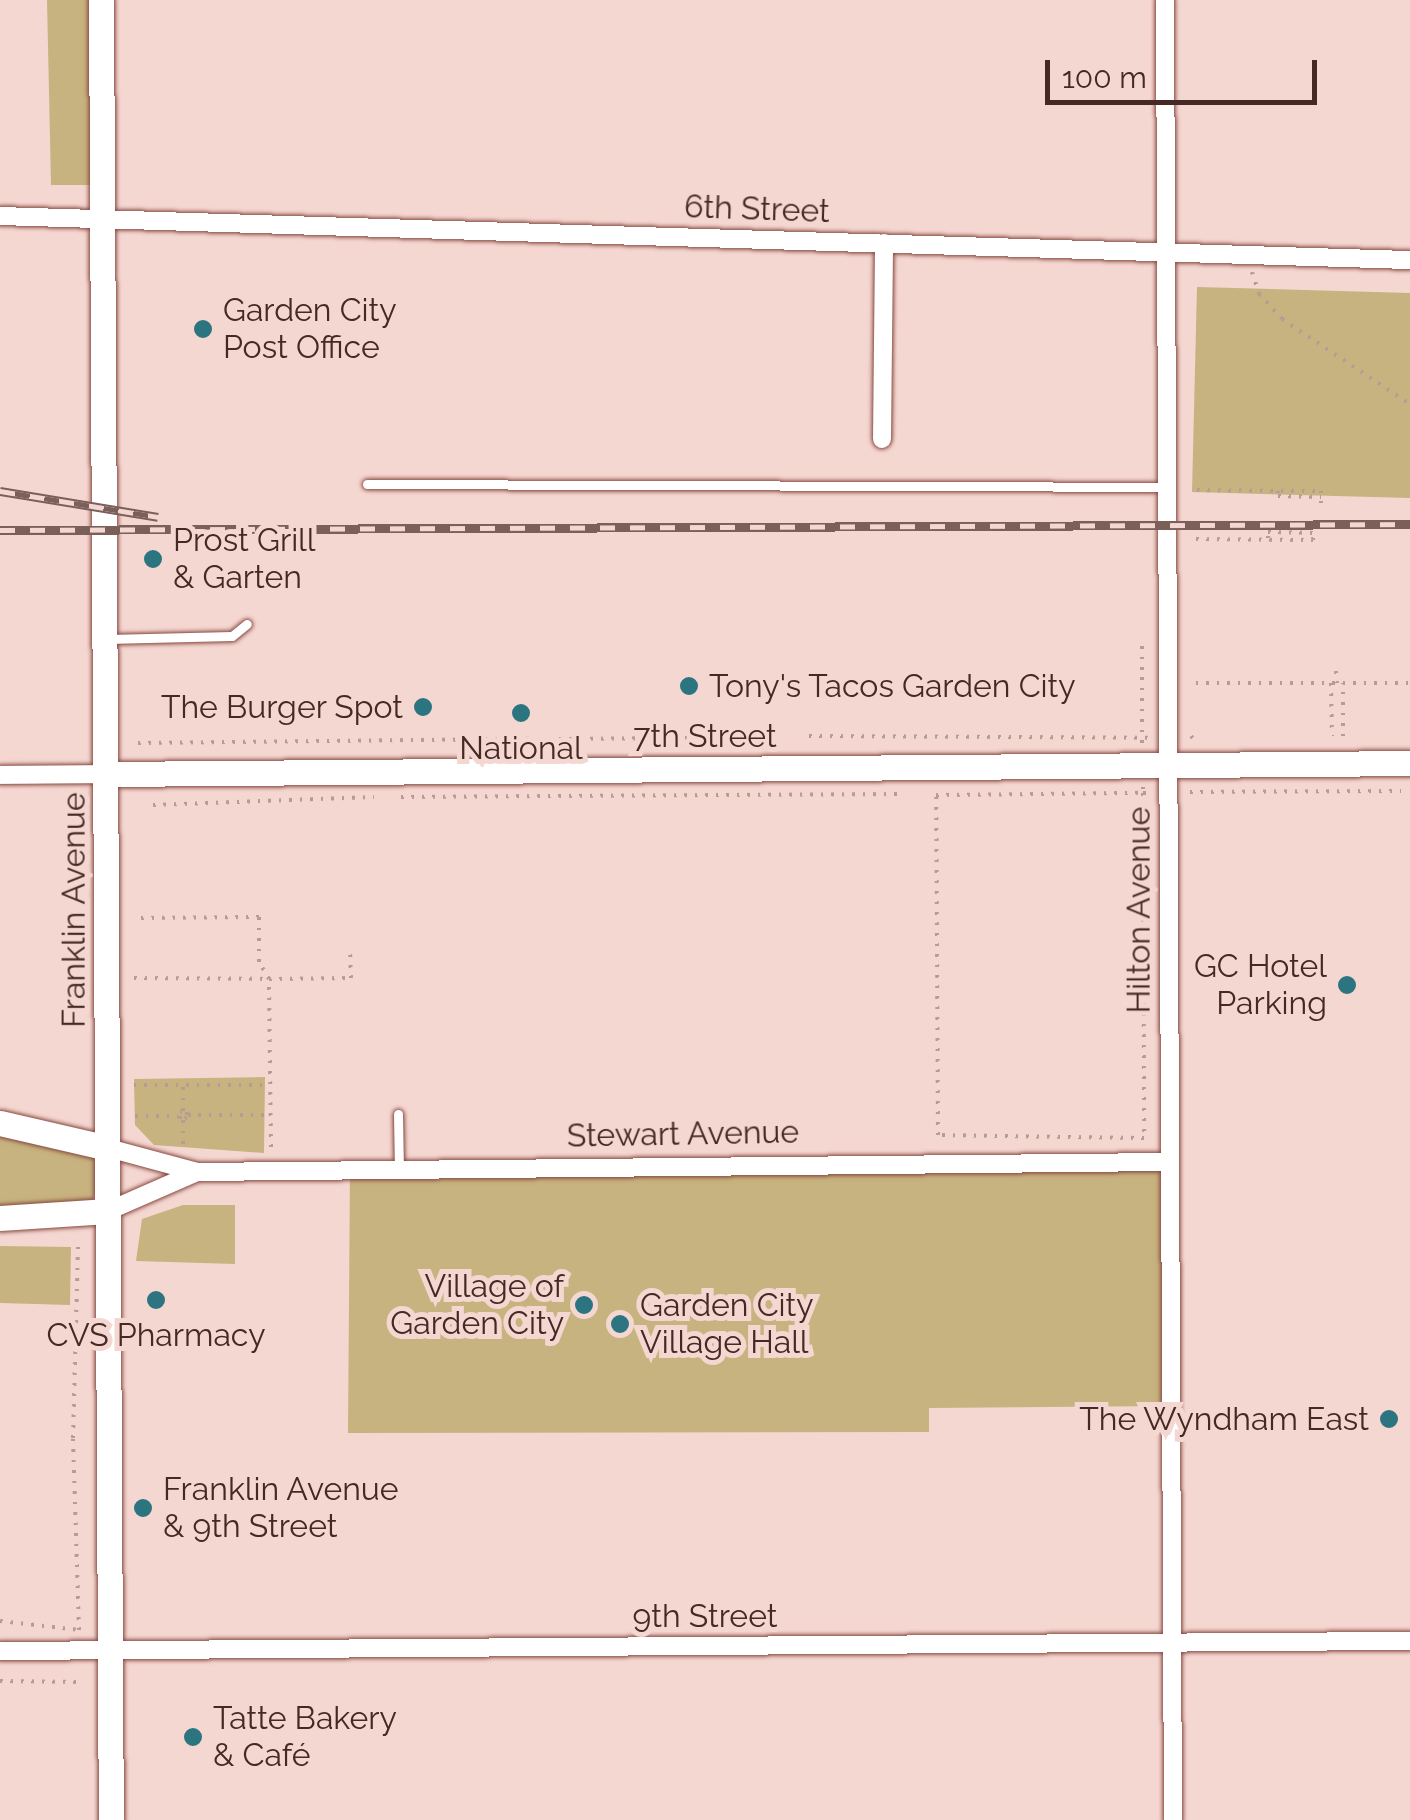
<!DOCTYPE html>
<html>
<head>
<meta charset="utf-8">
<style>
	body { margin:0 }
	#map { position:relative; width:1410px; height:1820px; overflow:hidden; background:#f5d7d1; font-family:Raleway,sans-serif }
	div>[style] { position:absolute }
	[style*='--x'] { left:calc(var(--x)*1px); top:calc(var(--y)*1px); width:calc(var(--w)*1px); rotate:calc(var(--a)*1deg) }
	.green>* { inset:0; background:#c7b37f }
	.path>* { height:4px; margin-top:-2px; transform-origin:0; background:repeating-linear-gradient(90deg,#b99b96 0 2.5px,transparent 0 10.5px) }
	.roads { filter:drop-shadow(0 0 2px #884940) drop-shadow(0 0 2px #884940) }
	.lane>* { height:9px; margin:-4.5px; padding:0 4.5px; transform-origin:4.5px; border-radius:4.5px; background:#fff }
	.street>* { height:18px; margin:-9px; padding:0 9px; transform-origin:9px; border-radius:9px; background:#fff }
	.secondary>* { height:25px; margin:-12.5px; padding:0 12.5px; transform-origin:12.5px; border-radius:12.5px; background:#fff }
	.rail>* { height:9px; margin-top:-4.5px; transform-origin:0; background:repeating-linear-gradient(90deg,#f5d7d1 0 15px,#7b5f59 0 30px); box-sizing:border-box; border-block:2px solid #7b5f59 }
	.dots>* { width:28px; height:28px; translate:-50% -50%; box-sizing:border-box; border:5px solid #f5d7d1; border-radius:50% }
	span { translate:-50% -50%; white-space:nowrap; text-align:center; line-height:1.15; -webkit-text-stroke:10px #f5d7d1; paint-order:stroke }
	.street-label { font-size:32px; color:#452924 }
	.poi-label { font-size:32px; color:#452924 }
	.left { translate:0 -50%; text-align:left }
	.right { translate:-100% -50%; text-align:right }
	.scale { position:absolute; left:1045px; top:60px; width:272px; height:45px; box-sizing:border-box; border:5px solid #452924; border-top:0; padding-left:12px; font-size:30px; line-height:35px; white-space:nowrap; color:#452924; -webkit-text-stroke:8px #f5d7d1; paint-order:stroke }
</style>
</head>
<body>
<div id="map">
	<div class="green">
		<i style="clip-path:polygon(47px 0,102px 0,102px 185px,51px 185px)"></i>
		<i style="clip-path:polygon(1197px 287px,1410px 293px,1410px 498px,1192px 492px)"></i>
		<i style="clip-path:polygon(265px 1077px,264px 1153px,154px 1145px,135px 1125px,134px 1079px)"></i>
		<i style="clip-path:polygon(0 1125px,97px 1151px,98px 1189px,90px 1203px,0 1218px)"></i>
		<i style="clip-path:polygon(1170px 1162px,1171px 1406px,929px 1408px,929px 1432px,348px 1433px,350px 1168px)"></i>
		<i style="clip-path:polygon(183px 1205px,235px 1205px,235px 1264px,136px 1261px,142px 1219px)"></i>
		<i style="clip-path:polygon(0 1246px,71px 1247px,70px 1305px,0 1303px)"></i>
	</div>
	<div class="path">
		<i style="--x:1252;--y:272;--w:23;--a:72"></i>
		<i style="--x:1259;--y:294;--w:34;--a:47"></i>
		<i style="--x:1282;--y:319;--w:154;--a:33.6"></i>
		<i style="--x:1197;--y:490;--w:124;--a:0.5"></i>
		<i style="--x:1321;--y:491;--w:12;--a:90"></i>
		<i style="--x:1278;--y:491;--w:5;--a:90"></i>
		<i style="--x:1278;--y:496;--w:43;--a:1.3"></i>
		<i style="--x:1268;--y:538;--w:6;--a:-90"></i>
		<i style="--x:1268;--y:532;--w:46;--a:1.2"></i>
		<i style="--x:1196;--y:539;--w:117;--a:0.5"></i>
		<i style="--x:1313;--y:540;--w:10;--a:-84"></i>
		<i style="--x:1142;--y:646;--w:100;--a:90"></i>
		<i style="--x:1336;--y:671;--w:12;--a:85"></i>
		<i style="--x:1196;--y:683;--w:214;--a:0"></i>
		<i style="--x:1331;--y:683;--w:53;--a:88.9"></i>
		<i style="--x:809;--y:736;--w:341;--a:0.3"></i>
		<i style="--x:1191;--y:736;--w:8;--a:50"></i>
		<i style="--x:1343;--y:736;--w:53;--a:-90"></i>
		<i style="--x:559;--y:739;--w:220;--a:-0.5"></i>
		<i style="--x:138;--y:743;--w:395;--a:-0.6"></i>
		<i style="--x:1143;--y:787;--w:6;--a:90"></i>
		<i style="--x:1143;--y:793;--w:345;--a:89.8"></i>
		<i style="--x:1144;--y:1138;--w:206;--a:-179.2"></i>
		<i style="--x:938;--y:1135;--w:340;--a:-90.3"></i>
		<i style="--x:936;--y:795;--w:207;--a:-0.6"></i>
		<i style="--x:1143;--y:793;--w:7;--a:0"></i>
		<i style="--x:1190;--y:792;--w:211;--a:-0.3"></i>
		<i style="--x:401;--y:797;--w:504;--a:-0.34"></i>
		<i style="--x:153;--y:805;--w:221;--a:-2.1"></i>
		<i style="--x:134;--y:978;--w:135;--a:0.4"></i>
		<i style="--x:269;--y:979;--w:20;--a:-120"></i>
		<i style="--x:259;--y:962;--w:45;--a:-90"></i>
		<i style="--x:259;--y:917;--w:124;--a:179.5"></i>
		<i style="--x:134;--y:1085;--w:136;--a:0"></i>
		<i style="--x:183;--y:1111;--w:26;--a:-90"></i>
		<i style="--x:180;--y:1112;--w:7;--a:0"></i>
		<i style="--x:187;--y:1112;--w:6;--a:90"></i>
		<i style="--x:187;--y:1118;--w:7;--a:172"></i>
		<i style="--x:180;--y:1119;--w:7;--a:-90"></i>
		<i style="--x:188;--y:1115;--w:82;--a:0"></i>
		<i style="--x:135;--y:1116;--w:43;--a:0"></i>
		<i style="--x:183;--y:1120;--w:28;--a:90"></i>
		<i style="--x:271;--y:1147;--w:168;--a:-90.7"></i>
		<i style="--x:269;--y:979;--w:82;--a:-0.7"></i>
		<i style="--x:351;--y:978;--w:28;--a:-92"></i>
		<i style="--x:0;--y:1621;--w:80;--a:6.5"></i>
		<i style="--x:79;--y:1630;--w:192;--a:-91.8"></i>
		<i style="--x:73;--y:1438;--w:196;--a:-88.5"></i>
		<i style="--x:0;--y:1681;--w:83;--a:0.7"></i>
	</div>
	<div class="roads">
		<div class="lane">
			<i style="--x:367;--y:484;--w:801;--a:0.21"></i>
			<i style="--x:107;--y:639;--w:125;--a:-1.4"></i>
			<i style="--x:232;--y:636;--w:19;--a:-39"></i>
			<i style="--x:398;--y:1114;--w:56;--a:89"></i>
		</div>
		<div class="street">
			<i style="--x:1165;--y:0;--w:1820;--a:89.75"></i>
			<i style="--x:0;--y:216;--w:1411;--a:1.79"></i>
			<i style="--x:882;--y:439;--w:196;--a:-89.4"></i>
			<i style="--x:0;--y:775;--w:106;--a:-0.5"></i>
			<i style="--x:108;--y:1148;--w:92;--a:15.1"></i>
			<i style="--x:197;--y:1172;--w:973;--a:-0.59"></i>
			<i style="--x:108;--y:1211;--w:97;--a:-23.7"></i>
			<i style="--x:0;--y:1651;--w:1410;--a:-0.41"></i>
		</div>
		<div class="secondary">
			<i style="--x:101;--y:0;--w:1820;--a:89.69"></i>
			<i style="--x:106;--y:774;--w:1304;--a:-0.48"></i>
			<i style="--x:0;--y:1123;--w:111;--a:13"></i>
			<i style="--x:0;--y:1218;--w:108;--a:-3.7"></i>
		</div>
	</div>
	<div class="rail">
		<i style="--x:0;--y:491;--w:160;--a:9.3"></i>
		<i style="--x:0;--y:530;--w:1410;--a:-0.24"></i>
	</div>
	<div class="dots">
		<i style="left:203px;top:329px;background:#2c747f"></i>
		<i style="left:153px;top:559px;background:#2c747f"></i>
		<i style="left:689px;top:686px;background:#2c747f"></i>
		<i style="left:423px;top:707px;background:#2c747f"></i>
		<i style="left:521px;top:713px;background:#2c747f"></i>
		<i style="left:1347px;top:985px;background:#2c747f"></i>
		<i style="left:156px;top:1300px;background:#2c747f"></i>
		<i style="left:584px;top:1305px;background:#2c747f"></i>
		<i style="left:620px;top:1324px;background:#2c747f"></i>
		<i style="left:1389px;top:1419px;background:#2c747f"></i>
		<i style="left:143px;top:1508px;background:#2c747f"></i>
		<i style="left:193px;top:1737px;background:#2c747f"></i>
	</div>
	<div class="street-label">
		<span style="left:757px;top:209px;rotate:2deg">6th Street</span>
		<span style="left:705px;top:736px">7th Street</span>
		<span style="left:74px;top:910px;rotate:-90deg">Franklin Avenue</span>
		<span style="left:1139px;top:910px;rotate:-90deg">Hilton Avenue</span>
		<span style="left:683px;top:1134px;rotate:-1deg">Stewart Avenue</span>
		<span style="left:705px;top:1616px">9th Street</span>
	</div>
	<div class="poi-label">
		<span class="left" style="left:223px;top:329px">Garden City<br>Post Office</span>
		<span class="left" style="left:173px;top:559px">Prost Grill<br>&amp; Garten</span>
		<span class="left" style="left:709px;top:686px">Tony's Tacos Garden City</span>
		<span class="right" style="left:403px;top:707px">The Burger Spot</span>
		<span style="left:521px;top:748px">National</span>
		<span class="right" style="left:1327px;top:985px">GC Hotel<br>Parking</span>
		<span class="right" style="left:564px;top:1305px">Village of<br>Garden City</span>
		<span class="left" style="left:640px;top:1324px">Garden City<br>Village Hall</span>
		<span style="left:156px;top:1335px">CVS Pharmacy</span>
		<span class="right" style="left:1369px;top:1419px">The Wyndham East</span>
		<span class="left" style="left:163px;top:1508px">Franklin Avenue<br>&amp; 9th Street</span>
		<span class="left" style="left:213px;top:1737px">Tatte Bakery<br>&amp; Café</span>
	</div>
	<div class="scale">100 m</div>
</div>
</body>
</html>
